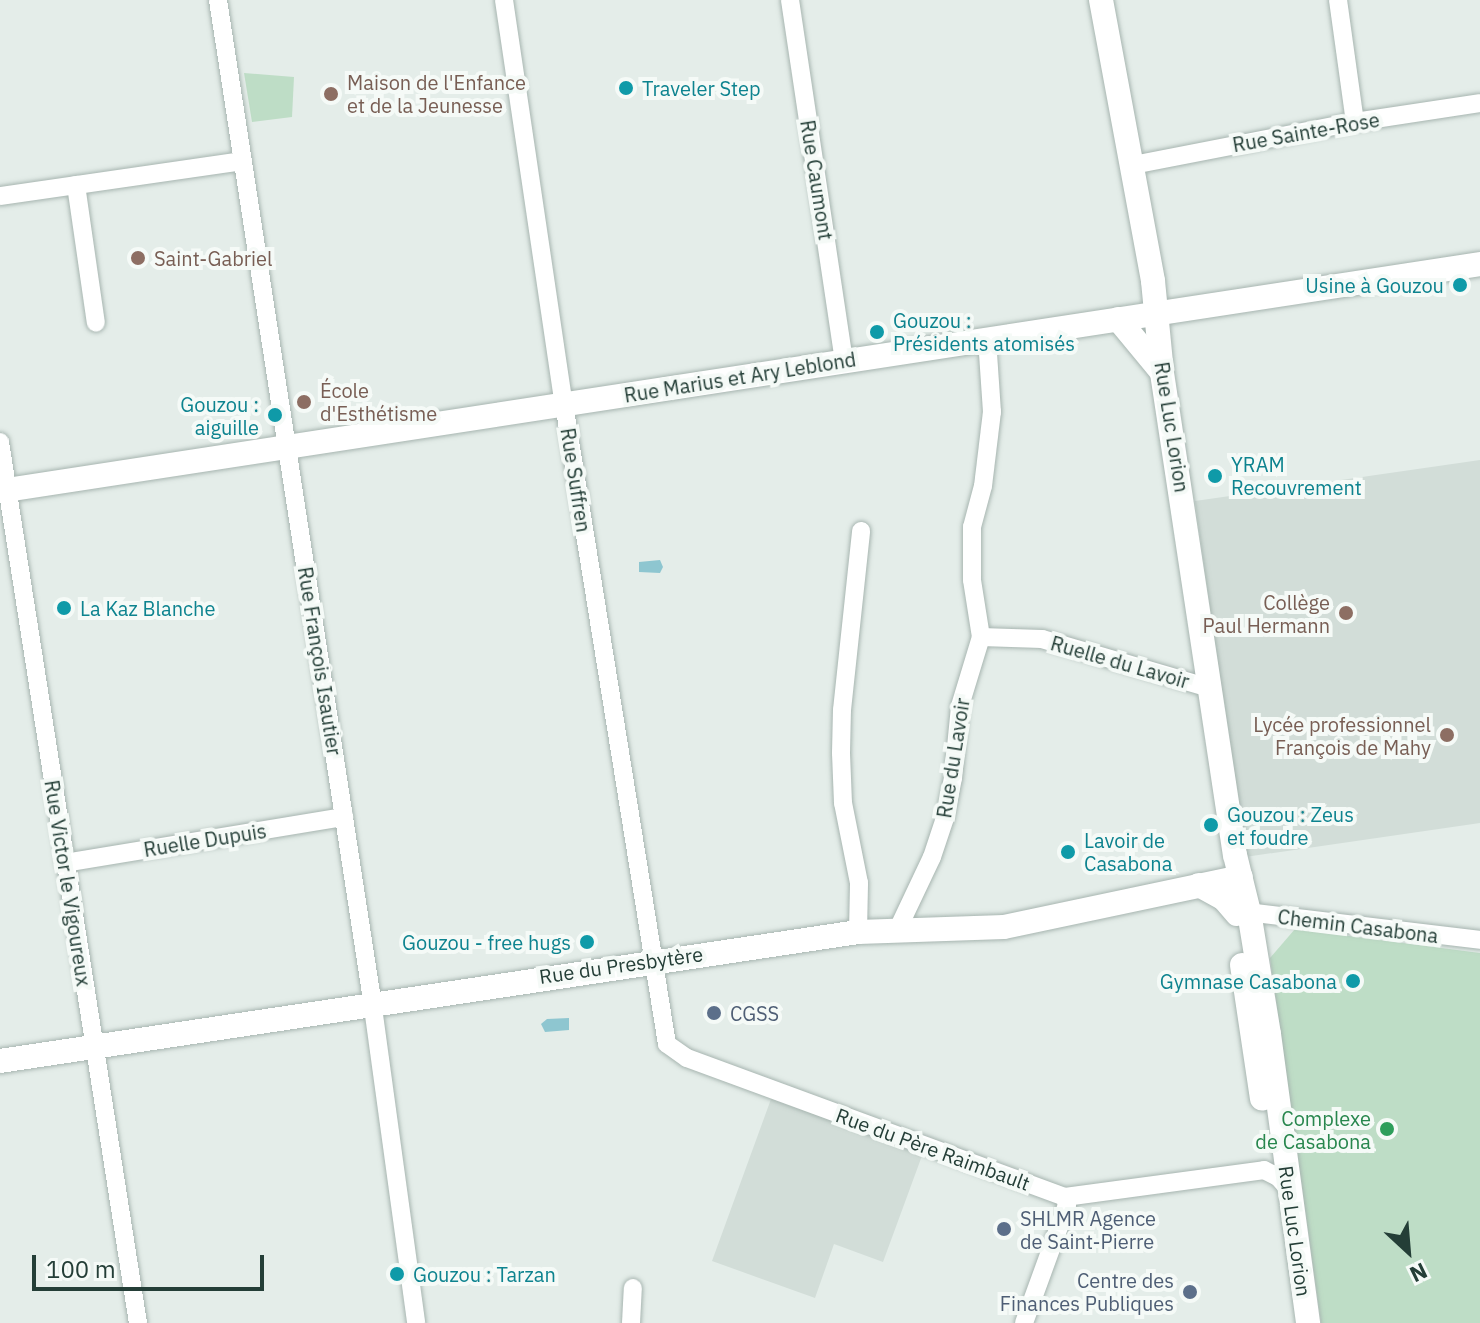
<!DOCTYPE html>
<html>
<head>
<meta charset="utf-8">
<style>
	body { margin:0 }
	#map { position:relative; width:1480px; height:1323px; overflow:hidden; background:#e4ede9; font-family:"IBM Plex Sans",sans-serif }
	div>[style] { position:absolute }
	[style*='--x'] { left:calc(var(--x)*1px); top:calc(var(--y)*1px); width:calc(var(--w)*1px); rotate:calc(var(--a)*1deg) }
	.built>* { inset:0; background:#d2ddd8 }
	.green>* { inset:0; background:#beddc6 }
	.water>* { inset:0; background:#8ec6d0 }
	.roads { filter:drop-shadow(0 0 2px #a7b5b0) drop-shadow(0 0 2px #a7b5b0) }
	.street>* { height:18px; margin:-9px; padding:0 9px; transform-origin:9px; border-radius:9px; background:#fff }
	.secondary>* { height:24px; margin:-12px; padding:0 12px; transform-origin:12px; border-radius:12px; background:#fff }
	.dots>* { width:22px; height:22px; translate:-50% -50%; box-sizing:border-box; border:4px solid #f5faf7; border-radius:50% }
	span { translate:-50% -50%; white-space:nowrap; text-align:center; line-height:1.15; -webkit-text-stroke:8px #f5faf7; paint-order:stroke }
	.education-label { font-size:20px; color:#785e54 }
	.left { translate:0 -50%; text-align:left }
	.right { translate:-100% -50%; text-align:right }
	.culture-label { font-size:20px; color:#0d838f }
	.street-label { font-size:20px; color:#243e37 }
	.service-label { font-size:20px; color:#4e5e75 }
	.leisure-label { font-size:20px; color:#27864d }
	.north { position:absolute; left:1368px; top:1211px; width:80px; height:80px; -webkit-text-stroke:6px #f5faf7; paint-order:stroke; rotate:154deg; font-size:22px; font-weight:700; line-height:32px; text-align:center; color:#243e37 }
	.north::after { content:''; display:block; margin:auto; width:28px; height:36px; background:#243e37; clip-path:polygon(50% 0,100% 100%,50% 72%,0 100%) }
	.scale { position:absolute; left:32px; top:1255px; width:232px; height:36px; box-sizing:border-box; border:4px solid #243e37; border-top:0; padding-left:10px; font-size:24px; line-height:28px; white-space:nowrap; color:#243e37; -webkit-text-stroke:6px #f5faf7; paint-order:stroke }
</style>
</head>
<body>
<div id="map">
	<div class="built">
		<i style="clip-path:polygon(1480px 460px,1480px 823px,1245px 857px,1195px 501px)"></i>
		<i style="clip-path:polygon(771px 1099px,923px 1153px,883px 1262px,834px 1244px,815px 1298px,712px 1261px)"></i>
	</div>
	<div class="green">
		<i style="clip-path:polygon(244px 73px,294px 77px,292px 117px,252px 122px)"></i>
		<i style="clip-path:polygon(1295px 929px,1480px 953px,1480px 1323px,1321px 1323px,1270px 958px)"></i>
	</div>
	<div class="water">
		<i style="clip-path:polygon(660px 560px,663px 567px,660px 573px,639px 572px,639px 562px)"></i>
		<i style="clip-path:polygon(569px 1018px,569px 1030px,545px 1032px,541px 1024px,547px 1019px)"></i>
	</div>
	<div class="roads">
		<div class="street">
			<i style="--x:218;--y:0;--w:1005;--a:81.24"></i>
			<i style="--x:371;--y:993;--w:333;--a:82.2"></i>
			<i style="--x:504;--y:0;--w:408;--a:81.6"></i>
			<i style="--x:564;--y:404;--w:648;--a:80.86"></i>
			<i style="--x:667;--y:1044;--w:24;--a:35"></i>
			<i style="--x:687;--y:1058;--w:403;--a:20.2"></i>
			<i style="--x:1065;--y:1197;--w:201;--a:-7.7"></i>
			<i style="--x:1264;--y:1170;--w:16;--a:27"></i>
			<i style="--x:1278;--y:1177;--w:15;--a:48"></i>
			<i style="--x:790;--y:0;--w:365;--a:81.5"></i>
			<i style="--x:1338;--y:0;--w:123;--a:82.1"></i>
			<i style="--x:1133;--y:165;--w:226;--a:-11"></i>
			<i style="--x:1355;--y:122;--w:126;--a:-8.6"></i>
			<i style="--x:76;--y:185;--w:139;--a:81.8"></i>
			<i style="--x:0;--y:196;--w:245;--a:-8.2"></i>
			<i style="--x:0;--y:442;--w:892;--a:81.1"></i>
			<i style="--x:981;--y:637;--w:61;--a:1.9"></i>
			<i style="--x:1042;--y:639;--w:175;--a:16.3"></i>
			<i style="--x:65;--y:863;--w:283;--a:-9.4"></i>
			<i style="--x:1237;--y:914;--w:18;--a:-3"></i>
			<i style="--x:1255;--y:913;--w:227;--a:6.8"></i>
			<i style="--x:858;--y:932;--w:49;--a:-88.8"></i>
			<i style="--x:859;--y:883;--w:82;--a:-101.3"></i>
			<i style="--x:843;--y:803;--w:50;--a:-92.3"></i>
			<i style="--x:841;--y:753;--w:43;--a:-88.7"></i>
			<i style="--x:842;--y:710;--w:180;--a:-83.9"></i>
			<i style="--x:896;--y:933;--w:84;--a:-64.7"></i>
			<i style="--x:932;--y:857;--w:41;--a:-71.6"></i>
			<i style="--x:945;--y:818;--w:41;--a:-78.7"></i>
			<i style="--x:953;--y:778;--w:72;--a:-84.4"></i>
			<i style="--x:960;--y:706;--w:72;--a:-73.1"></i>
			<i style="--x:981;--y:637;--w:58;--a:-99"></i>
			<i style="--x:972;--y:580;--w:53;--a:-90"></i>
			<i style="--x:972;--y:527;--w:42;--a:-75"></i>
			<i style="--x:983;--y:486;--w:75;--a:-83.1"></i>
			<i style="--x:992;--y:412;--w:73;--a:-93.9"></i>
			<i style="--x:631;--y:1323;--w:35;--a:-87"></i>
			<i style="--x:1024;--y:1323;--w:126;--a:-70"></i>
			<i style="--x:1067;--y:1205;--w:8;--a:-104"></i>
		</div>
		<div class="secondary">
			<i style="--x:1101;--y:0;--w:286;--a:79.5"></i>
			<i style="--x:1153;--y:281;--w:92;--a:84.4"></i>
			<i style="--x:1162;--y:373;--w:487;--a:81.4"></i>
			<i style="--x:1235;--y:855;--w:59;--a:76.2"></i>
			<i style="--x:1249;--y:912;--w:124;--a:80.7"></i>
			<i style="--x:1269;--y:1034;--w:292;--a:82.3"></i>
			<i style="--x:1118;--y:319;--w:66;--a:50.5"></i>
			<i style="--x:0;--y:491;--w:1497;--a:-8.72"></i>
			<i style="--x:1199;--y:885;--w:29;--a:29"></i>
			<i style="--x:1224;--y:899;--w:20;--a:49"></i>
			<i style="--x:1242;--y:965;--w:135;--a:81.5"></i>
			<i style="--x:0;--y:1061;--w:868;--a:-8.55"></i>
			<i style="--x:858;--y:932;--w:146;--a:-2"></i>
			<i style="--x:1004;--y:927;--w:242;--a:-11.9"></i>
		</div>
	</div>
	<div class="dots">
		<i style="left:626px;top:88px;background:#0f9aa8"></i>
		<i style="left:331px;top:94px;background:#8d6e63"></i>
		<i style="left:138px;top:258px;background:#8d6e63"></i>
		<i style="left:1460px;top:285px;background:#0f9aa8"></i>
		<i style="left:877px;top:332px;background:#0f9aa8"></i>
		<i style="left:304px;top:402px;background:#8d6e63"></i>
		<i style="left:275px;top:415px;background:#0f9aa8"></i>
		<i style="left:1215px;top:476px;background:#0f9aa8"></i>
		<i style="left:64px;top:608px;background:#0f9aa8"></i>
		<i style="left:1346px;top:613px;background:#8d6e63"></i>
		<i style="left:1447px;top:735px;background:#8d6e63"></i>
		<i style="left:1211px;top:825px;background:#0f9aa8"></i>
		<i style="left:1068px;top:852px;background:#0f9aa8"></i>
		<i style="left:587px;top:942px;background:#0f9aa8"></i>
		<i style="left:1353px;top:981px;background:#0f9aa8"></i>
		<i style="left:714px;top:1013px;background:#5c6f8a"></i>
		<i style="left:1387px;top:1129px;background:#2e9e5b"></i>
		<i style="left:1004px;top:1229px;background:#5c6f8a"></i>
		<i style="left:397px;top:1274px;background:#0f9aa8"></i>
		<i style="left:1190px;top:1292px;background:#5c6f8a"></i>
	</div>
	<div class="education-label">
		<span class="left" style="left:347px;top:94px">Maison de l'Enfance<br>et de la Jeunesse</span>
		<span class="left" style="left:154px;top:258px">Saint-Gabriel</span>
		<span class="left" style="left:320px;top:402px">École<br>d'Esthétisme</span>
		<span class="right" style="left:1330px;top:614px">Collège<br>Paul Hermann</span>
		<span class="right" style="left:1431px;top:736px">Lycée professionnel<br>François de Mahy</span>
	</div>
	<div class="culture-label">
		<span class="left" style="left:642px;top:88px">Traveler Step</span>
		<span class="right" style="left:1444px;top:285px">Usine à Gouzou</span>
		<span class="left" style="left:893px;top:332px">Gouzou :<br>Présidents atomisés</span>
		<span class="right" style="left:259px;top:416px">Gouzou :<br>aiguille</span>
		<span class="left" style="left:1231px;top:476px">YRAM<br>Recouvrement</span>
		<span class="left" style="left:80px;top:608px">La Kaz Blanche</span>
		<span class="left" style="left:1227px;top:826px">Gouzou : Zeus<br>et foudre</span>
		<span class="left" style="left:1084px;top:852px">Lavoir de<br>Casabona</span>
		<span class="right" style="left:571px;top:942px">Gouzou - free hugs</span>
		<span class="right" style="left:1337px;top:981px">Gymnase Casabona</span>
		<span class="left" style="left:413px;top:1274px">Gouzou : Tarzan</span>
	</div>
	<div class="street-label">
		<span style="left:1306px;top:132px;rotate:-10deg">Rue Sainte-Rose</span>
		<span style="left:817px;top:180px;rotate:81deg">Rue Caumont</span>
		<span style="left:740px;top:377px;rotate:-9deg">Rue Marius et Ary Leblond</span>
		<span style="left:1172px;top:427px;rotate:81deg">Rue Luc Lorion</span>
		<span style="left:576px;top:480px;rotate:81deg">Rue Suffren</span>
		<span style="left:320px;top:661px;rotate:81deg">Rue François Isautier</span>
		<span style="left:1120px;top:662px;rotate:16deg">Ruelle du Lavoir</span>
		<span style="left:953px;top:758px;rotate:-81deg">Rue du Lavoir</span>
		<span style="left:205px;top:840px;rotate:-9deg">Ruelle Dupuis</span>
		<span style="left:68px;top:883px;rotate:81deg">Rue Victor le Vigoureux</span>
		<span style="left:1358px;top:926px;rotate:7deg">Chemin Casabona</span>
		<span style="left:621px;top:965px;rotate:-8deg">Rue du Presbytère</span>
		<span style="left:933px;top:1149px;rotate:20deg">Rue du Père Raimbault</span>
		<span style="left:1295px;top:1231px;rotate:82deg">Rue Luc Lorion</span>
	</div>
	<div class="service-label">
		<span class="left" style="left:730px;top:1013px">CGSS</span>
		<span class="left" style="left:1020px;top:1230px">SHLMR Agence<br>de Saint-Pierre</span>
		<span class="right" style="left:1174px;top:1292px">Centre des<br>Finances Publiques</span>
	</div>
	<div class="leisure-label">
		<span class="right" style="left:1371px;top:1130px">Complexe<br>de Casabona</span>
	</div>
	<div class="north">N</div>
	<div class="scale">100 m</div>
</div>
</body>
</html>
